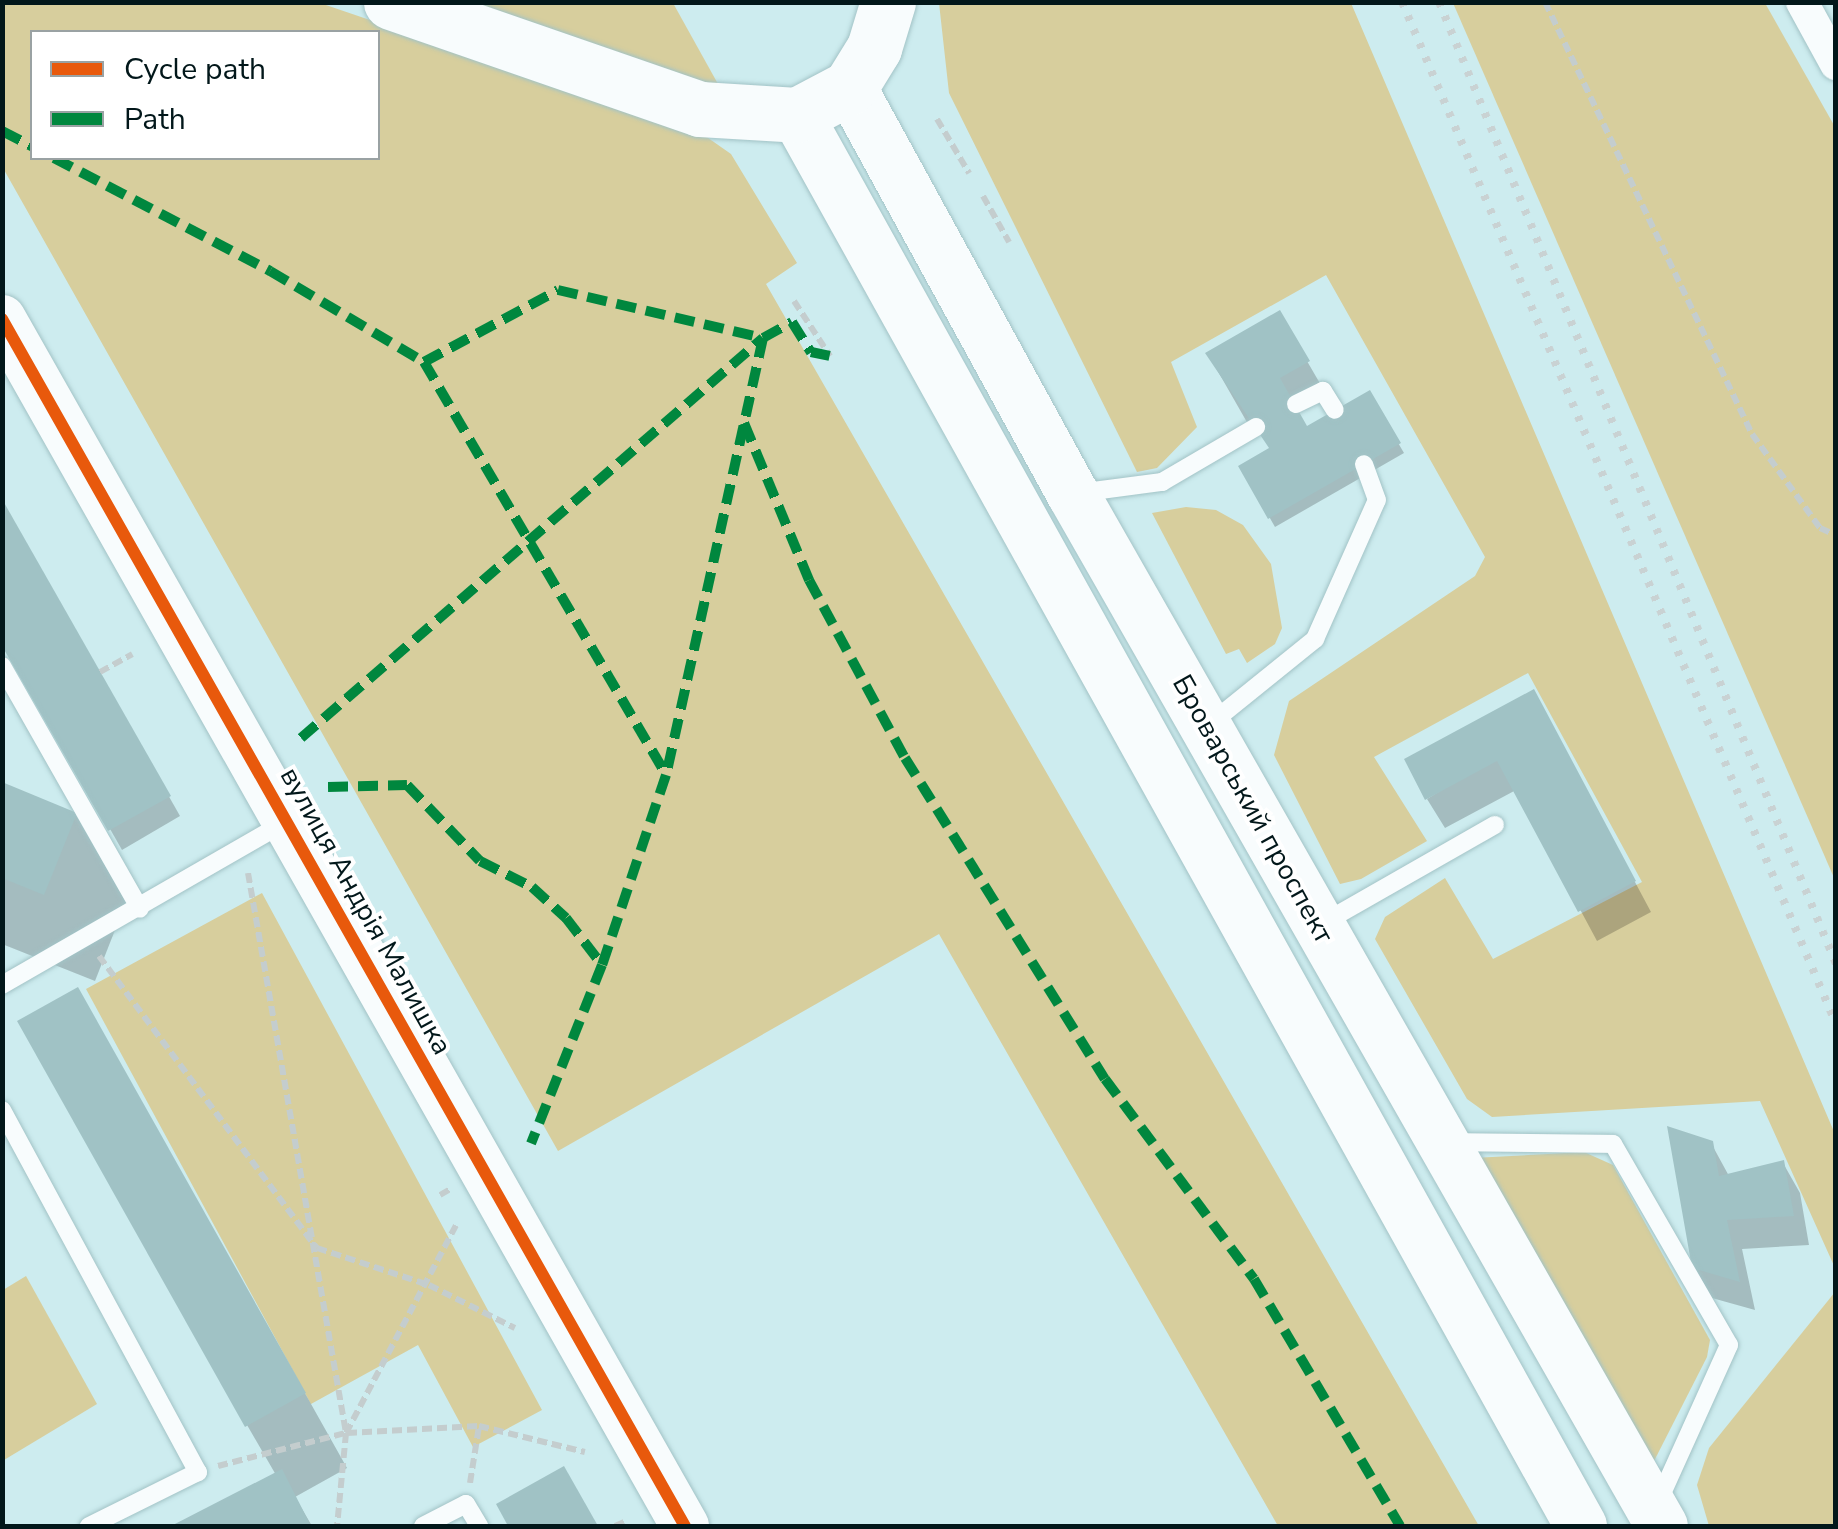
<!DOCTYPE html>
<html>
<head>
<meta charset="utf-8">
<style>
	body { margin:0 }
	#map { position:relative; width:1838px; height:1529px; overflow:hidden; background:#cdecef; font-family:"Nunito Sans",sans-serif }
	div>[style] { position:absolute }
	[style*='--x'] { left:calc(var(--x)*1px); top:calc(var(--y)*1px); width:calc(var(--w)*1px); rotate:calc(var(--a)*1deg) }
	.green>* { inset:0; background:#d7ce9d }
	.shadow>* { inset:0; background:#0003 }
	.building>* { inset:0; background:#a0c2c5 }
	.path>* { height:6px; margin-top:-3px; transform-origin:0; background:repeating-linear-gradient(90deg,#c4cdce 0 10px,transparent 0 15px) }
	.roads { filter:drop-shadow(0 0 2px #a2c3c6) drop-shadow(0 0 2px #a2c3c6) }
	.lane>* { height:18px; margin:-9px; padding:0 9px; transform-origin:9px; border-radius:9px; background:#f8fcfd }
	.street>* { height:32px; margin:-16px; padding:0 16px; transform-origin:16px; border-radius:16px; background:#f8fcfd }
	.secondary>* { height:48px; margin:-24px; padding:0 24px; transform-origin:24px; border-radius:24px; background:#f8fcfd }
	.primary>* { height:52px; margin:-26px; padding:0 26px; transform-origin:26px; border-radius:26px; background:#f8fcfd }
	.highway>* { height:55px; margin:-27.5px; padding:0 27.5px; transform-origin:27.5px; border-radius:27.5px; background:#f8fcfd }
	.rail>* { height:8px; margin-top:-4px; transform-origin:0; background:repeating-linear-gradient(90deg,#c9d2d3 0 5px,transparent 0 15px) }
	.quiet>* { height:10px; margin-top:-5px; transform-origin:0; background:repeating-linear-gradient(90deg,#00873e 0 20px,transparent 0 30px) }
	.cycleway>* { height:12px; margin:-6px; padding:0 6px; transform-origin:6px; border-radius:6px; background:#e8590c }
	span { translate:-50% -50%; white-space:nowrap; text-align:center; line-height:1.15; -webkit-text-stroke:8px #fff; paint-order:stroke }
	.street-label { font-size:28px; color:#02171a }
	.frame { position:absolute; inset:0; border:5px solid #02171a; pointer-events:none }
	.legend { position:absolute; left:30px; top:30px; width:350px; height:130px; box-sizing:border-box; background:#fff; border:2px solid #9aa2a3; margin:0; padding:12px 18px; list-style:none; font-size:30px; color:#02171a }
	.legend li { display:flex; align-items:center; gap:20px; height:50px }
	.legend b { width:50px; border:2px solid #9aa2a3 }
</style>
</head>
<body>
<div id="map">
	<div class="green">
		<i style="clip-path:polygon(evenodd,2px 3px,320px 3px,701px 133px,731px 154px,797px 263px,766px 284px,1479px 1526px,1278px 1526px,939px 934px,558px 1151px,3px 168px,2px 3px,32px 32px,378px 32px,378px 158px,32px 158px,32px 32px)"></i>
		<i style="clip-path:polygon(456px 3px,673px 3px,718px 84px,704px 93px)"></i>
		<i style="clip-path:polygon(939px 3px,1351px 3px,1835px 1134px,1835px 1268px,1760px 1101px,1492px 1117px,1467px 1099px,1375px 939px,1385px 917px,1445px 878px,1493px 959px,1642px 882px,1528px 673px,1374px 757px,1427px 841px,1361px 879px,1340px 884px,1274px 755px,1289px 701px,1475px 576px,1485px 557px,1326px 275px,1171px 362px,1197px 427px,1157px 468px,1137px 472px,949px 93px)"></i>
		<i style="clip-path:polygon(1453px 3px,1765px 3px,1835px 127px,1835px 880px)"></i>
		<i style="clip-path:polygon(1186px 507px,1216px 510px,1243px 525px,1271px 564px,1282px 628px,1275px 644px,1247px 663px,1239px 649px,1226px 654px,1152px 513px)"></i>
		<i style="clip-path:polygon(262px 893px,542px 1410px,473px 1447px,418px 1345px,311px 1404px,86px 989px)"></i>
		<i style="clip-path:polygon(1584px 1152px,1613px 1165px,1710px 1340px,1707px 1357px,1652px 1465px,1473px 1158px)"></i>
		<i style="clip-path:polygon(26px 1276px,97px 1404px,4px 1460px,3px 1290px)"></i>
		<i style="clip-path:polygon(1835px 1292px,1835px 1526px,1709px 1526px,1697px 1485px,1709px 1448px)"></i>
	</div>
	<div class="shadow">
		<i style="clip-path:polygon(1279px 313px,1325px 392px,1294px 408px,1306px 429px,1369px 393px,1404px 453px,1275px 527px,1241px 467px,1272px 449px,1260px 427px,1252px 431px,1208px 354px)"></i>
		<i style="clip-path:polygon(2px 501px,180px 816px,122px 850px,2px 639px)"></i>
		<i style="clip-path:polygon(1550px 723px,1651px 912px,1597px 941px,1516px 790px,1445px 828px,1427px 799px)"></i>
		<i style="clip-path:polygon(2px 785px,76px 815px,126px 902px,95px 981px,2px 944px)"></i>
		<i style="clip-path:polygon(120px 1064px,347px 1468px,295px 1497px,312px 1526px,176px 1526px,276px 1475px,247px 1425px)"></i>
		<i style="clip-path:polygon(1711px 1143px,1729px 1176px,1783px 1163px,1800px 1193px,1809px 1245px,1742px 1249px,1755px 1310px,1712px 1298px,1694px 1267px)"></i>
	</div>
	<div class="building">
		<i style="clip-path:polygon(1280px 310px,1310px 361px,1280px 378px,1307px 426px,1370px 390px,1401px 443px,1268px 519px,1238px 466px,1269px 448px,1205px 353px)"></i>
		<i style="clip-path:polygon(2px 499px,171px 796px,108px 831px,2px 646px)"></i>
		<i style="clip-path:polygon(1534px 689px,1636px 881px,1578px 912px,1497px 761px,1425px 800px,1404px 759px)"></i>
		<i style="clip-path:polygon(2px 782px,77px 813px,44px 895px,2px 878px)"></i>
		<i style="clip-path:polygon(78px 987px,306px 1393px,245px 1427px,17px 1021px)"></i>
		<i style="clip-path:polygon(1667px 1126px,1713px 1141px,1719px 1176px,1784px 1160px,1794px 1216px,1727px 1220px,1740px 1282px,1692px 1268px)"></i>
		<i style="clip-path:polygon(564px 1466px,598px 1526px,508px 1526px,496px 1504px)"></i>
		<i style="clip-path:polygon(282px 1469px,311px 1526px,171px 1526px)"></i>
	</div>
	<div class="path">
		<i style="--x:1545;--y:2;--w:479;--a:64.4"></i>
		<i style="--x:1752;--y:434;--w:116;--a:54.1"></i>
		<i style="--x:1820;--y:528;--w:17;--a:24"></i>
		<i style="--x:937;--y:119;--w:63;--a:59.3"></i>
		<i style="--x:983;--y:196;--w:53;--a:60.5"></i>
		<i style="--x:794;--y:301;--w:66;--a:56.8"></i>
		<i style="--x:100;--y:672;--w:37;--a:-29"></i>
		<i style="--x:248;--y:873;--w:569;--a:80.07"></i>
		<i style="--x:346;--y:1433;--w:93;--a:95.5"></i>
		<i style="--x:99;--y:956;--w:364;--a:53.3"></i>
		<i style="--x:317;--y:1248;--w:118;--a:18.3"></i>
		<i style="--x:429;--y:1285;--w:96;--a:26.6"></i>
		<i style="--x:440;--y:1195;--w:14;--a:-30"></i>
		<i style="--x:347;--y:1433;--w:132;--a:-3"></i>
		<i style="--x:479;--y:1426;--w:109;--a:13.8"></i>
		<i style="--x:218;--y:1466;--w:132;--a:-14.5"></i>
		<i style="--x:346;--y:1433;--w:235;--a:-62.1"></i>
		<i style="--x:470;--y:1483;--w:58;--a:-81"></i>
		<i style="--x:615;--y:1526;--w:10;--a:-24"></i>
	</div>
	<div class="roads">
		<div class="lane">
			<i style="--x:1296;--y:404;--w:30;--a:-26"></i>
			<i style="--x:1323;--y:391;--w:22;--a:58"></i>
			<i style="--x:1078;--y:493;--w:85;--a:-7.5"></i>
			<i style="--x:1162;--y:482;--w:109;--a:-30.3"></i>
			<i style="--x:2;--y:666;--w:279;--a:60.4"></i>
			<i style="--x:1211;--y:723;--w:134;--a:-38.9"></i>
			<i style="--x:1315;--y:639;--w:152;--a:-66"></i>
			<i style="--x:1377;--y:500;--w:38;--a:-110"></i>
			<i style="--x:1323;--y:923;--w:198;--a:-29.7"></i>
			<i style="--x:2;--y:985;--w:327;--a:-29.9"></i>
			<i style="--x:2;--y:1110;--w:412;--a:61.6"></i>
			<i style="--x:198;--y:1472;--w:122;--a:153.6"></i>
			<i style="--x:1449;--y:1142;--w:164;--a:0.7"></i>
			<i style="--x:1613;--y:1144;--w:232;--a:60"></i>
			<i style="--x:1729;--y:1345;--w:172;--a:114.3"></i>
			<i style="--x:423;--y:1526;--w:48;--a:-27.1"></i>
			<i style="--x:466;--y:1504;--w:26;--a:59"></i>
		</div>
		<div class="street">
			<i style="--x:1802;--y:2;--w:71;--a:61.3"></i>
		</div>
		<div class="secondary">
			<i style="--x:2;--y:319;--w:1387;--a:60.5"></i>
		</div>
		<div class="primary">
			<i style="--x:850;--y:87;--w:464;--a:61.3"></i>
			<i style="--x:1073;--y:494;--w:1188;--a:60.29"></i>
			<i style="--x:797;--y:115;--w:1614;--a:60.94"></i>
		</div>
		<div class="highway">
			<i style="--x:391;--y:2;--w:327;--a:19.1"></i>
			<i style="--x:700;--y:109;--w:97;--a:3.5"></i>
			<i style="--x:797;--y:115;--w:60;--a:-27.8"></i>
			<i style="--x:850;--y:87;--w:46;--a:-58.4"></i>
			<i style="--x:874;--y:48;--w:48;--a:-73.1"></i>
		</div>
	</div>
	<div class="rail">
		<i style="--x:1402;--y:2;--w:1110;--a:66.99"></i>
		<i style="--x:1439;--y:2;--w:1041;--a:67.57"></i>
	</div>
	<div class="quiet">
		<i style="--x:2;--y:131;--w:34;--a:27"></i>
		<i style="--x:54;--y:158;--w:244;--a:27.6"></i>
		<i style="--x:270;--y:271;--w:179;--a:30.6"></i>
		<i style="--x:424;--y:362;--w:479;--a:59.6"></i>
		<i style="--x:424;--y:362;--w:152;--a:-28.2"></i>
		<i style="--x:558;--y:290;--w:211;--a:13.2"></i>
		<i style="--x:763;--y:338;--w:448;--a:102.5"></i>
		<i style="--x:666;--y:775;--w:200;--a:108.6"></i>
		<i style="--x:602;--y:965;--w:192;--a:111.7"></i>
		<i style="--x:744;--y:423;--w:170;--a:67.5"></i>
		<i style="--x:809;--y:580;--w:202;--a:61.7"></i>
		<i style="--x:905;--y:758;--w:378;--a:58.1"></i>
		<i style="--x:1105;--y:1079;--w:249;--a:53.3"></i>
		<i style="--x:1254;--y:1279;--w:287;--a:59.4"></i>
		<i style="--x:301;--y:738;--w:611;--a:-40.89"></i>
		<i style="--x:763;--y:338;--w:33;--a:-29"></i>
		<i style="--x:792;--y:322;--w:36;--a:58"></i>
		<i style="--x:811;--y:352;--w:19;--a:12"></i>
		<i style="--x:328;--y:787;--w:79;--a:-1.5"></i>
		<i style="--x:407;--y:785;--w:105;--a:46.2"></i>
		<i style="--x:480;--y:861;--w:58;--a:26.6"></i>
		<i style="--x:532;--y:887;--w:46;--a:42.4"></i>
		<i style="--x:566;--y:918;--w:59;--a:52.5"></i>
	</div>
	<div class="cycleway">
		<i style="--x:2;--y:319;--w:1387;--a:60.5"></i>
	</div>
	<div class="street-label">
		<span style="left:1253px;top:809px;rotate:61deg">Броварський проспект</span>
		<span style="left:366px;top:911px;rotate:61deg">вулиця Андрія Малишка</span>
	</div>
	<div class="frame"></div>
	<ul class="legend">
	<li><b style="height:12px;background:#e8590c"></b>Cycle path</li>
	<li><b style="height:12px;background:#00873e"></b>Path</li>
	</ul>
</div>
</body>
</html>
